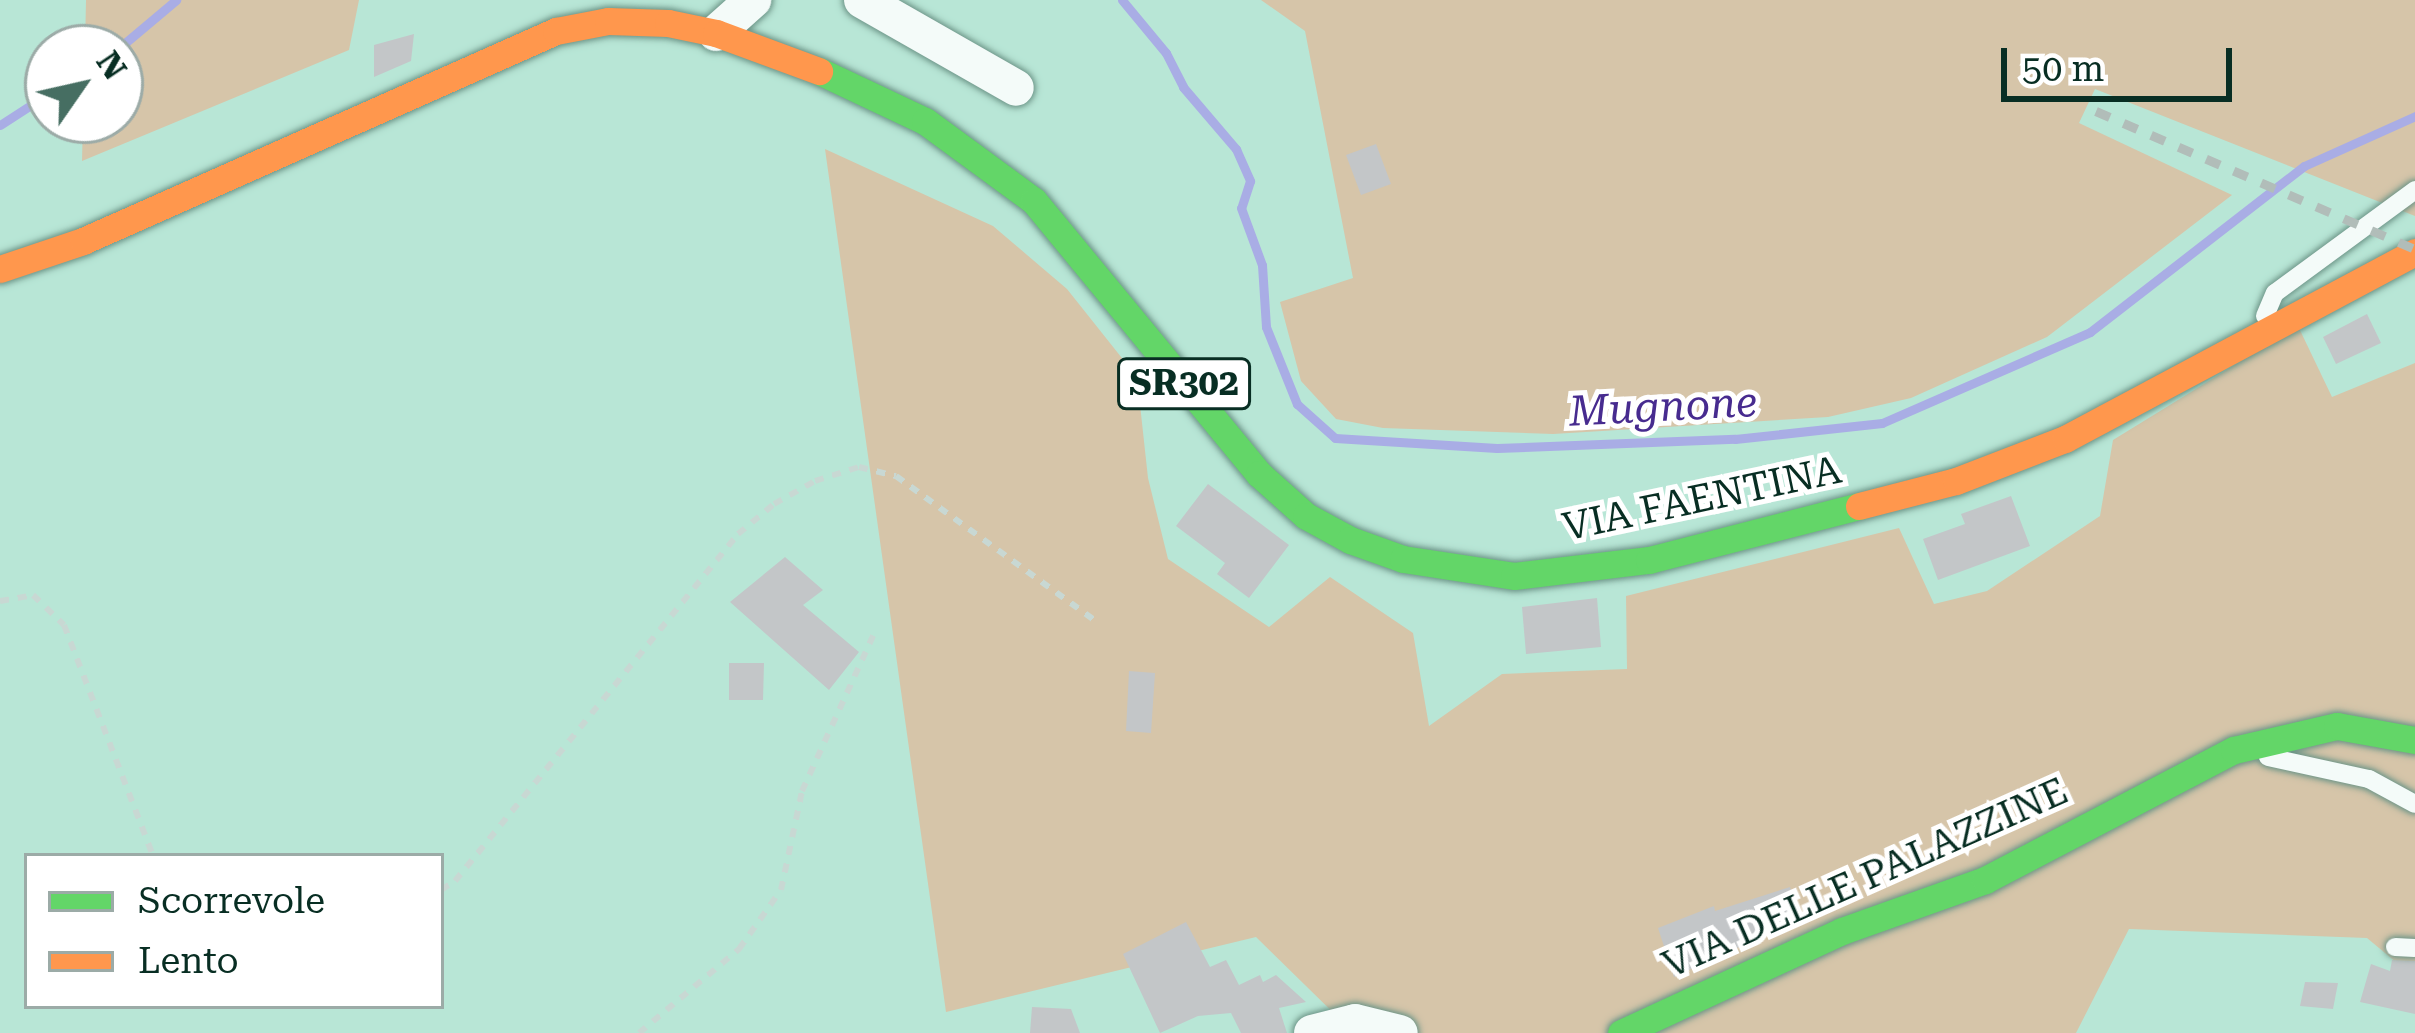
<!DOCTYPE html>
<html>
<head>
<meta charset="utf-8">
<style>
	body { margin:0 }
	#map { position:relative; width:2415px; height:1033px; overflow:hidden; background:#b8e6d6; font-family:"Roboto Serif",serif }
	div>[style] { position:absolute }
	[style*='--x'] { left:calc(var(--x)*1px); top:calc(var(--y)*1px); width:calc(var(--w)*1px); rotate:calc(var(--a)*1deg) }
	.green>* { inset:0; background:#d6c5a9 }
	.stream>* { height:9px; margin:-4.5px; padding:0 4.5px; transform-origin:4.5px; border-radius:4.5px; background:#a9ade5 }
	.building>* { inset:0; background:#c3c6c8 }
	.path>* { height:6px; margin-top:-3px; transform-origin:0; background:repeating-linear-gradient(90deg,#c8d8d3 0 9px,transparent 0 18px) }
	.roads { filter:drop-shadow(0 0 3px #6c9487) drop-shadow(0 0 3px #6c9487) }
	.lane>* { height:18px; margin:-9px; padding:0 9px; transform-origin:9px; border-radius:9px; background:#f4fbf9 }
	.street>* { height:36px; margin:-18px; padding:0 18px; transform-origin:18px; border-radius:18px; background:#f4fbf9 }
	.fast>* { height:27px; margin:-13.5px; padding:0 13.5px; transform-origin:13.5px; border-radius:13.5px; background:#63d668 }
	.slow>* { height:27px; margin:-13.5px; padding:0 13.5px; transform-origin:13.5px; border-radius:13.5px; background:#ff974d }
	.rail>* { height:9px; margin-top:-4.5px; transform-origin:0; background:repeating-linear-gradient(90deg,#b1bdb9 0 15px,transparent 0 30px) }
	span { translate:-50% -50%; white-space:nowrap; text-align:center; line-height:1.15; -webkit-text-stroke:10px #fff; paint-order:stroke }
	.shield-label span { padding:3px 9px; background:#fff; border:3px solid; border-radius:9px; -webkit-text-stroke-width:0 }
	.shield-label { font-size:36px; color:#082e23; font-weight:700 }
	.street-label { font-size:39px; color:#082e23 }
	.water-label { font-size:42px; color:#472b8f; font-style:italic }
	.legend { position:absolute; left:24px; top:853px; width:420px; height:156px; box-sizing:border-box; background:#fff; border:3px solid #9caba7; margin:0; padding:15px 21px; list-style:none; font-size:36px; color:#082e23 }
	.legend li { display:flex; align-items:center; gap:24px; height:60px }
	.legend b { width:60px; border:3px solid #9caba7 }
	.north { position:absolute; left:24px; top:24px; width:120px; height:120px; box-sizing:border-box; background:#fff; border:3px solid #9caba7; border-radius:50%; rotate:56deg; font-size:33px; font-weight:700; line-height:48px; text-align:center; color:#082e23 }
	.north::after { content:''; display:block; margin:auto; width:42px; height:54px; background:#466e62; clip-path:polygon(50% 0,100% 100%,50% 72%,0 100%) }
	.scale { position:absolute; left:2001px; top:48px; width:231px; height:54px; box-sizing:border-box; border:6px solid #082e23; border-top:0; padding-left:15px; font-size:36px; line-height:42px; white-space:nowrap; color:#082e23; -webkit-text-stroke:9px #fff; paint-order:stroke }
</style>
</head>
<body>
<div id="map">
	<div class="green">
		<i style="clip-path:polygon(86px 0,359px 0,349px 50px,82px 161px,83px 120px,120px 120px,120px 48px,85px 48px)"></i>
		<i style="clip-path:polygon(1261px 0,2415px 0,2415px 216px,2095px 89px,2079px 123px,2232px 195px,2047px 337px,1911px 398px,1828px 417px,1553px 434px,1383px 428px,1336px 419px,1301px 381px,1280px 302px,1353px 278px,1305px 31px)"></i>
		<i style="clip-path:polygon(825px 149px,993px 226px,1067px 289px,1137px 377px,1148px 478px,1168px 559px,1269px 627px,1330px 577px,1413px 633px,1429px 726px,1502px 674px,1627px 669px,1626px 596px,1899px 528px,1934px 604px,1987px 591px,2100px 516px,2113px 440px,2298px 326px,2332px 397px,2415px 363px,2415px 978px,2367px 938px,2129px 929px,2076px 1033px,1354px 1033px,1256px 937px,946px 1012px)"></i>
	</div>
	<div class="stream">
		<i style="--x:1122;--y:0;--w:69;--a:50.3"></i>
		<i style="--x:1166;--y:53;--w:38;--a:63"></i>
		<i style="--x:1183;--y:87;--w:82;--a:49.5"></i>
		<i style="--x:1236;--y:149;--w:35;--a:66"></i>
		<i style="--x:1250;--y:181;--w:28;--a:108"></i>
		<i style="--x:1241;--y:208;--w:61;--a:69.8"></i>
		<i style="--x:1262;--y:265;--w:62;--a:86.3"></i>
		<i style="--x:1266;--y:327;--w:83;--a:68.1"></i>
		<i style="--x:1297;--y:404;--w:51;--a:41.8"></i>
		<i style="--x:1335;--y:438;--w:162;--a:3.5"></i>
		<i style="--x:1497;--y:448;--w:238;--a:-2.2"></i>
		<i style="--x:1735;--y:439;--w:148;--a:-6.2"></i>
		<i style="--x:1882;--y:423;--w:227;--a:-23.6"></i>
		<i style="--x:2090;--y:332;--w:271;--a:-37.8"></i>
		<i style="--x:2304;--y:166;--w:122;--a:-24.2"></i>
		<i style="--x:119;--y:48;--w:75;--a:-40.1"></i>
		<i style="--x:0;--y:125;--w:57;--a:-32.9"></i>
	</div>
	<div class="building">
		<i style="clip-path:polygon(414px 34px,411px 61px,374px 77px,374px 45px)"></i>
		<i style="clip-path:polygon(1376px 144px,1391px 184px,1361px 195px,1346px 155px)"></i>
		<i style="clip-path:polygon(2367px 314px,2381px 343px,2336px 364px,2323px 337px)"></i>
		<i style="clip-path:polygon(1208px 484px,1289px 545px,1249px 598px,1217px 574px,1225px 563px,1176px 526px)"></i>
		<i style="clip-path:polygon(2011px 496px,2030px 546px,1938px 580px,1923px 539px,1965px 524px,1961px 514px)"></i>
		<i style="clip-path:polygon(785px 557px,823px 590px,803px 605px,859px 652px,829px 690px,730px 602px)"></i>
		<i style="clip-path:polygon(1597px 598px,1601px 647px,1526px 654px,1522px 607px)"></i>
		<i style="clip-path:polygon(729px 663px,764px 663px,763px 700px,729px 700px)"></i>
		<i style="clip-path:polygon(1129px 671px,1155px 673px,1151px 733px,1126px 731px)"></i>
		<i style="clip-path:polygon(1790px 887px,1800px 919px,1674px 977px,1658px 928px,1714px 906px,1715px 911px)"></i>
		<i style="clip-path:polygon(1186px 922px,1210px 967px,1226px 960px,1239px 985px,1260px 975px,1263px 982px,1276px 975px,1306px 1002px,1279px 1008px,1287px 1033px,1241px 1033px,1231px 1013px,1198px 1016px,1160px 1033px,1123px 954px)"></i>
		<i style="clip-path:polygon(2392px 960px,2415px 961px,2415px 1014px,2360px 1002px,2371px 964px,2390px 971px)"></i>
		<i style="clip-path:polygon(2305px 982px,2338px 983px,2333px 1009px,2300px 1006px)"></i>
		<i style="clip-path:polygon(1032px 1007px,1071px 1009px,1080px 1033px,1030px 1033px)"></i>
	</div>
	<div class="path">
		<i style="--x:0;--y:601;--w:34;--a:-10"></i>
		<i style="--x:33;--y:595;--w:43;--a:44.1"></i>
		<i style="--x:64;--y:625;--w:248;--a:68.9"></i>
		<i style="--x:441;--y:890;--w:17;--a:-33"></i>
		<i style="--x:455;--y:881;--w:448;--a:-50.8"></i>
		<i style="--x:738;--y:534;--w:47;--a:-39.8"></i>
		<i style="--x:774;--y:504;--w:47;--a:-29.3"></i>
		<i style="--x:815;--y:481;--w:46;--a:-17.7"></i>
		<i style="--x:859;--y:467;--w:38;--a:14"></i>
		<i style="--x:896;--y:476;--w:245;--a:36"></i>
		<i style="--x:639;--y:1033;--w:131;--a:-40"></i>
		<i style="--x:739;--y:949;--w:72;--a:-54.6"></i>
		<i style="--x:781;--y:890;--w:101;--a:-78"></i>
		<i style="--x:802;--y:791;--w:173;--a:-65.4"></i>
	</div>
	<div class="roads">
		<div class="lane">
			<i style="--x:2265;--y:316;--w:25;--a:-67"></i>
			<i style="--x:2275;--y:293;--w:174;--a:-36.3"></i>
			<i style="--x:2268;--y:757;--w:103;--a:12.3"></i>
			<i style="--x:2369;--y:779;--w:52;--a:28.5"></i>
			<i style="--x:2395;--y:947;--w:20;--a:3"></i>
		</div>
		<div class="street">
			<i style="--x:862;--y:0;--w:177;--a:29.7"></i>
			<i style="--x:716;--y:33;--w:50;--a:-41.7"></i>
			<i style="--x:1312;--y:1033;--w:44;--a:-14.3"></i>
			<i style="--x:1355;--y:1022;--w:46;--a:13.7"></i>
		</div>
		<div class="fast">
			<i style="--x:819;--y:71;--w:117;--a:25.3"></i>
			<i style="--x:925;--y:121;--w:135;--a:36.3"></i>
			<i style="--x:1034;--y:201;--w:354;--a:50.5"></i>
			<i style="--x:1259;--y:474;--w:63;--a:41.8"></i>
			<i style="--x:1306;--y:516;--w:50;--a:28.6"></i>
			<i style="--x:1350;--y:540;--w:56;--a:19.7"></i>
			<i style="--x:1403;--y:559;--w:112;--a:8.7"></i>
			<i style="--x:1514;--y:576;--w:136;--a:-6.8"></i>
			<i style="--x:1649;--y:560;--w:217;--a:-14.4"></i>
			<i style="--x:1621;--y:1033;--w:243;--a:-24.8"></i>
			<i style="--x:1842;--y:931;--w:152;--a:-19.6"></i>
			<i style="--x:1985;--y:880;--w:281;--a:-27.6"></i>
			<i style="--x:2234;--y:750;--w:106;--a:-13.1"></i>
			<i style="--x:2337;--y:726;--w:79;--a:10.2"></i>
		</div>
		<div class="slow">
			<i style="--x:0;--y:269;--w:88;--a:-18.6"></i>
			<i style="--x:83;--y:241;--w:518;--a:-23.94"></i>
			<i style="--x:556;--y:31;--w:53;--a:-10.9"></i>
			<i style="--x:608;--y:21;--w:60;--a:1.9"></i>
			<i style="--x:668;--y:23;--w:49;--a:11.8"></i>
			<i style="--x:716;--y:33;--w:110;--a:20.3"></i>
			<i style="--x:1859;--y:506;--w:100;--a:-14.5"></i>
			<i style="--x:1956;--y:481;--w:117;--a:-21.1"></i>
			<i style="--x:2065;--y:439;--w:397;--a:-28.1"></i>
		</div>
	</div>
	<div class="rail">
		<i style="--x:2096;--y:111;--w:348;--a:23.4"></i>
	</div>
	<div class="shield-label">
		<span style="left:1184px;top:384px">SR302</span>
	</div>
	<div class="street-label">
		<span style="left:1702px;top:499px;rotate:-12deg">VIA FAENTINA</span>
		<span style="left:1865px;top:878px;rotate:-24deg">VIA DELLE PALAZZINE</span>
	</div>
	<div class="water-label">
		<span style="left:1663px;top:407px;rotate:-3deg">Mugnone</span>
	</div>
	<ul class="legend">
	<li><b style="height:15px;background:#63d668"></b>Scorrevole</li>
	<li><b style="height:15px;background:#ff974d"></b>Lento</li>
	</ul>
	<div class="north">N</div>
	<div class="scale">50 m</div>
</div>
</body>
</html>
